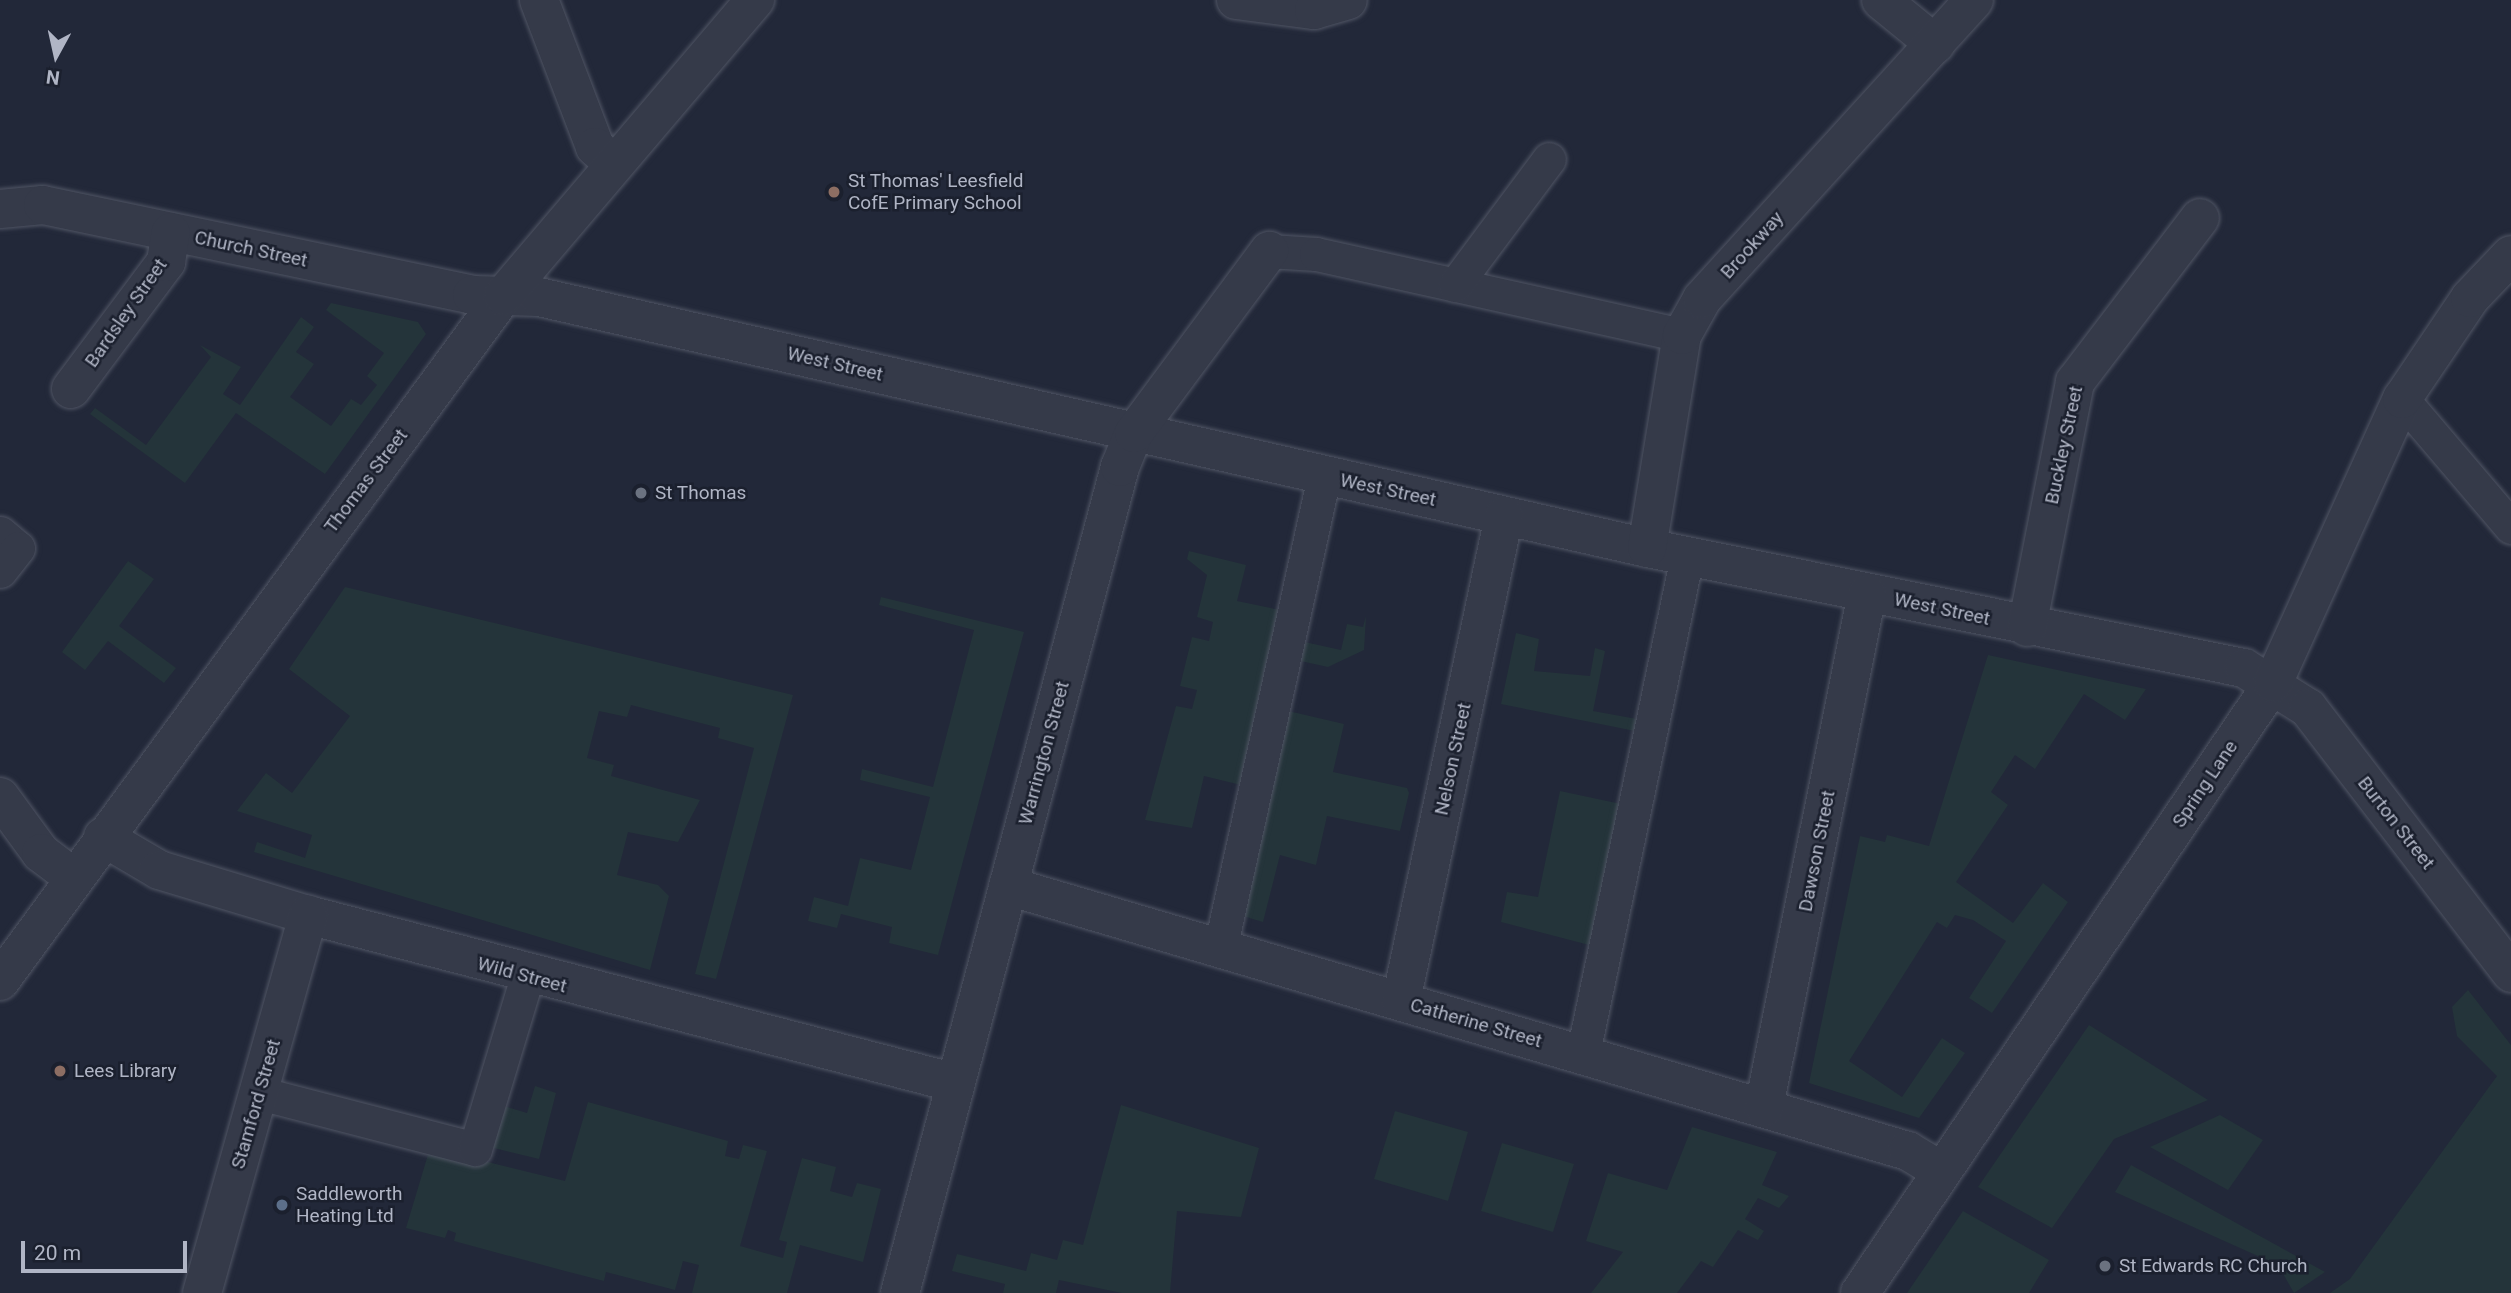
<!DOCTYPE html>
<html>
<head>
<meta charset="utf-8">
<style>
	body { margin:0 }
	#map { position:relative; width:2511px; height:1293px; overflow:hidden; background:#222839; font-family:Roboto,sans-serif }
	div>[style] { position:absolute }
	[style*='--x'] { left:calc(var(--x)*1px); top:calc(var(--y)*1px); width:calc(var(--w)*1px); rotate:calc(var(--a)*1deg) }
	.green>* { inset:0; background:#24343a }
	.roads { filter:drop-shadow(0 0 2px #505564) drop-shadow(0 0 2px #505564) }
	.lane>* { height:33px; margin:-16.5px; padding:0 16.5px; transform-origin:16.5px; border-radius:16.5px; background:#353a49 }
	.street>* { height:38px; margin:-19px; padding:0 19px; transform-origin:19px; border-radius:19px; background:#353a49 }
	.dots>* { width:19px; height:19px; translate:-50% -50%; box-sizing:border-box; border:4px solid #1b202e; border-radius:50% }
	span { translate:-50% -50%; white-space:nowrap; text-align:center; line-height:1.15; -webkit-text-stroke:5px #1b202e; paint-order:stroke }
	.poi-label { font-size:19px; color:#b0b5c5 }
	.left { translate:0 -50%; text-align:left }
	.street-label { font-size:19px; color:#b0b5c5 }
	.north { position:absolute; left:21px; top:21px; width:70px; height:70px; -webkit-text-stroke:5px #1b202e; paint-order:stroke; rotate:188deg; font-size:19px; font-weight:700; line-height:28px; text-align:center; color:#b0b5c5 }
	.north::after { content:''; display:block; margin:auto; width:24px; height:32px; background:#b0b5c5; clip-path:polygon(50% 0,100% 100%,50% 72%,0 100%) }
	.scale { position:absolute; left:21px; top:1241px; width:166px; height:32px; box-sizing:border-box; border:4px solid #b0b5c5; border-top:0; padding-left:9px; font-size:21px; line-height:24px; white-space:nowrap; color:#b0b5c5; -webkit-text-stroke:5px #1b202e; paint-order:stroke }
</style>
</head>
<body>
<div id="map">
	<div class="green">
		<i style="clip-path:polygon(331px 303px,418px 322px,426px 334px,325px 474px,236px 413px,185px 483px,90px 414px,95px 408px,146px 445px,211px 357px,200px 345px,241px 367px,223px 394px,240px 405px,301px 317px,314px 327px,296px 352px,314px 364px,290px 397px,331px 426px,351px 399px,361px 405px,377px 385px,367px 376px,384px 353px,326px 310px)"></i>
		<i style="clip-path:polygon(1189px 551px,1246px 565px,1237px 601px,1280px 610px,1241px 785px,1204px 776px,1192px 828px,1145px 820px,1176px 706px,1192px 709px,1197px 690px,1180px 686px,1192px 637px,1209px 641px,1213px 622px,1197px 617px,1207px 575px,1187px 559px)"></i>
		<i style="clip-path:polygon(128px 561px,154px 579px,119px 626px,176px 668px,164px 683px,108px 641px,85px 670px,62px 652px)"></i>
		<i style="clip-path:polygon(345px 587px,793px 695px,716px 979px,695px 974px,754px 748px,718px 738px,720px 728px,631px 705px,627px 717px,599px 711px,587px 758px,614px 765px,611px 776px,700px 800px,678px 842px,628px 832px,617px 875px,658px 885px,669px 896px,650px 970px,254px 852px,257px 842px,305px 858px,312px 835px,237px 811px,266px 773px,292px 793px,350px 716px,289px 669px)"></i>
		<i style="clip-path:polygon(881px 597px,1024px 632px,938px 955px,889px 943px,892px 927px,841px 914px,837px 928px,808px 921px,814px 897px,848px 906px,860px 858px,911px 870px,930px 797px,860px 780px,862px 769px,933px 787px,974px 630px,879px 605px)"></i>
		<i style="clip-path:polygon(1366px 616px,1364px 650px,1328px 667px,1296px 660px,1300px 641px,1341px 650px,1347px 624px,1363px 627px)"></i>
		<i style="clip-path:polygon(1516px 633px,1539px 639px,1534px 671px,1590px 676px,1595px 648px,1605px 651px,1593px 711px,1637px 719px,1635px 731px,1501px 704px)"></i>
		<i style="clip-path:polygon(1988px 655px,2146px 689px,2125px 720px,2084px 694px,2035px 769px,2015px 755px,1991px 792px,2008px 805px,1956px 882px,2013px 923px,2043px 883px,2068px 902px,1992px 1013px,1969px 998px,2006px 941px,1973px 920px,1955px 915px,1947px 928px,1937px 922px,1849px 1061px,1902px 1097px,1942px 1038px,1965px 1053px,1919px 1118px,1809px 1083px,1860px 836px,1885px 842px,1887px 835px,1929px 846px)"></i>
		<i style="clip-path:polygon(1284px 710px,1344px 724px,1333px 772px,1407px 788px,1409px 793px,1400px 831px,1327px 816px,1316px 865px,1280px 855px,1263px 922px,1243px 916px)"></i>
		<i style="clip-path:polygon(1560px 791px,1621px 804px,1593px 946px,1501px 922px,1507px 892px,1538px 897px)"></i>
		<i style="clip-path:polygon(2468px 990px,2511px 1045px,2511px 1293px,2330px 1293px,2350px 1279px,2497px 1076px,2457px 1036px,2452px 1007px)"></i>
		<i style="clip-path:polygon(2089px 1025px,2208px 1100px,2114px 1139px,2052px 1228px,1978px 1187px)"></i>
		<i style="clip-path:polygon(535px 1086px,556px 1093px,539px 1159px,486px 1146px,497px 1104px,527px 1113px)"></i>
		<i style="clip-path:polygon(588px 1102px,728px 1141px,725px 1156px,739px 1159px,743px 1145px,767px 1151px,740px 1246px,783px 1258px,787px 1242px,779px 1240px,802px 1158px,836px 1167px,830px 1191px,852px 1197px,857px 1183px,881px 1189px,863px 1262px,800px 1245px,787px 1293px,692px 1293px,699px 1265px,683px 1261px,675px 1290px,606px 1272px,604px 1281px,565px 1271px,454px 1241px,456px 1233px,448px 1230px,445px 1238px,406px 1228px,430px 1148px,565px 1181px)"></i>
		<i style="clip-path:polygon(1121px 1105px,1259px 1148px,1241px 1217px,1177px 1211px,1170px 1293px,1122px 1293px,1059px 1280px,1056px 1293px,1003px 1293px,1005px 1284px,952px 1271px,957px 1254px,1026px 1271px,1031px 1253px,1057px 1260px,1063px 1240px,1083px 1245px)"></i>
		<i style="clip-path:polygon(1395px 1111px,1468px 1132px,1448px 1201px,1374px 1179px)"></i>
		<i style="clip-path:polygon(2220px 1115px,2263px 1140px,2228px 1190px,2150px 1147px)"></i>
		<i style="clip-path:polygon(1692px 1127px,1777px 1152px,1762px 1185px,1789px 1196px,1779px 1208px,1758px 1198px,1745px 1219px,1764px 1231px,1758px 1240px,1738px 1230px,1713px 1267px,1701px 1261px,1677px 1293px,1591px 1293px,1623px 1252px,1586px 1241px,1608px 1173px,1667px 1190px)"></i>
		<i style="clip-path:polygon(1502px 1143px,1574px 1164px,1553px 1232px,1481px 1211px)"></i>
		<i style="clip-path:polygon(2131px 1165px,2325px 1272px,2294px 1293px,2278px 1265px,2115px 1192px)"></i>
		<i style="clip-path:polygon(1963px 1211px,2049px 1260px,2029px 1293px,1907px 1293px)"></i>
	</div>
	<div class="roads">
		<div class="lane">
			<i style="--x:1269;--y:251;--w:47;--a:3.7"></i>
			<i style="--x:1316;--y:254;--w:375;--a:12.5"></i>
			<i style="--x:1455;--y:285;--w:157;--a:-53.3"></i>
			<i style="--x:2402;--y:399;--w:168;--a:49.6"></i>
			<i style="--x:0;--y:533;--w:23;--a:40"></i>
			<i style="--x:18;--y:548;--w:29;--a:128"></i>
			<i style="--x:1220;--y:949;--w:484;--a:-77.6"></i>
			<i style="--x:1583;--y:1053;--w:508;--a:-78.18"></i>
			<i style="--x:259;--y:1093;--w:223;--a:14.5"></i>
			<i style="--x:475;--y:1149;--w:180;--a:-73.2"></i>
		</div>
		<div class="street">
			<i style="--x:539;--y:0;--w:157;--a:69.1"></i>
			<i style="--x:595;--y:147;--w:25;--a:42"></i>
			<i style="--x:1236;--y:0;--w:79;--a:7.3"></i>
			<i style="--x:1314;--y:10;--w:35;--a:-16"></i>
			<i style="--x:1881;--y:0;--w:70;--a:39.2"></i>
			<i style="--x:0;--y:209;--w:43;--a:-5.3"></i>
			<i style="--x:43;--y:205;--w:438;--a:11.8"></i>
			<i style="--x:472;--y:295;--w:67;--a:1.7"></i>
			<i style="--x:539;--y:297;--w:1136;--a:12.76"></i>
			<i style="--x:1647;--y:548;--w:609;--a:11.37"></i>
			<i style="--x:2244;--y:668;--w:75;--a:32"></i>
			<i style="--x:2308;--y:708;--w:334;--a:52.5"></i>
			<i style="--x:71;--y:389;--w:159;--a:-53.2"></i>
			<i style="--x:166;--y:262;--w:30;--a:-81"></i>
			<i style="--x:1647;--y:548;--w:216;--a:-80.7"></i>
			<i style="--x:1682;--y:335;--w:41;--a:-60.9"></i>
			<i style="--x:1702;--y:299;--w:404;--a:-47.7"></i>
			<i style="--x:2027;--y:627;--w:250;--a:-78.9"></i>
			<i style="--x:2075;--y:382;--w:206;--a:-52.7"></i>
			<i style="--x:0;--y:797;--w:69;--a:53.8"></i>
			<i style="--x:41;--y:853;--w:40;--a:37"></i>
			<i style="--x:103;--y:837;--w:65;--a:30.5"></i>
			<i style="--x:159;--y:870;--w:156;--a:16.8"></i>
			<i style="--x:308;--y:915;--w:665;--a:14.54"></i>
			<i style="--x:1008;--y:886;--w:938;--a:16.41"></i>
			<i style="--x:1908;--y:1151;--w:37;--a:31"></i>
			<i style="--x:0;--y:981;--w:850;--a:-53.71"></i>
			<i style="--x:503;--y:296;--w:389;--a:-49.6"></i>
			<i style="--x:1401;--y:1001;--w:496;--a:-78"></i>
			<i style="--x:1764;--y:1107;--w:523;--a:-78.65"></i>
			<i style="--x:202;--y:1293;--w:393;--a:-74.3"></i>
			<i style="--x:900;--y:1293;--w:855;--a:-75.09"></i>
			<i style="--x:1120;--y:467;--w:37;--a:-68"></i>
			<i style="--x:1134;--y:433;--w:227;--a:-53.4"></i>
			<i style="--x:1860;--y:1293;--w:737;--a:-55.9"></i>
			<i style="--x:2273;--y:683;--w:312;--a:-65.6"></i>
			<i style="--x:2402;--y:399;--w:122;--a:-56"></i>
			<i style="--x:2470;--y:298;--w:59;--a:-46.4"></i>
		</div>
	</div>
	<div class="dots">
		<i style="left:834px;top:192px;background:#8d6e63"></i>
		<i style="left:641px;top:493px;background:#6b7280"></i>
		<i style="left:60px;top:1071px;background:#8d6e63"></i>
		<i style="left:282px;top:1205px;background:#5c6f8a"></i>
		<i style="left:2105px;top:1266px;background:#6b7280"></i>
	</div>
	<div class="poi-label">
		<span class="left" style="left:848px;top:192px">St Thomas' Leesfield<br>CofE Primary School</span>
		<span class="left" style="left:655px;top:493px">St Thomas</span>
		<span class="left" style="left:74px;top:1071px">Lees Library</span>
		<span class="left" style="left:296px;top:1205px">Saddleworth<br>Heating Ltd</span>
		<span class="left" style="left:2119px;top:1266px">St Edwards RC Church</span>
	</div>
	<div class="street-label">
		<span style="left:1752px;top:245px;rotate:-48deg">Brookway</span>
		<span style="left:251px;top:249px;rotate:12deg">Church Street</span>
		<span style="left:126px;top:313px;rotate:-55deg">Bardsley Street</span>
		<span style="left:835px;top:364px;rotate:13deg">West Street</span>
		<span style="left:2064px;top:445px;rotate:-78deg">Buckley Street</span>
		<span style="left:366px;top:481px;rotate:-53deg">Thomas Street</span>
		<span style="left:1388px;top:490px;rotate:12deg">West Street</span>
		<span style="left:1942px;top:609px;rotate:12deg">West Street</span>
		<span style="left:1044px;top:753px;rotate:-75deg">Warrington Street</span>
		<span style="left:1453px;top:759px;rotate:-78deg">Nelson Street</span>
		<span style="left:2205px;top:784px;rotate:-56deg">Spring Lane</span>
		<span style="left:2396px;top:823px;rotate:52deg">Burton Street</span>
		<span style="left:1817px;top:851px;rotate:-79deg">Dawson Street</span>
		<span style="left:522px;top:975px;rotate:15deg">Wild Street</span>
		<span style="left:1476px;top:1023px;rotate:16deg">Catherine Street</span>
		<span style="left:256px;top:1104px;rotate:-74deg">Stamford Street</span>
	</div>
	<div class="north">N</div>
	<div class="scale">20 m</div>
</div>
</body>
</html>
